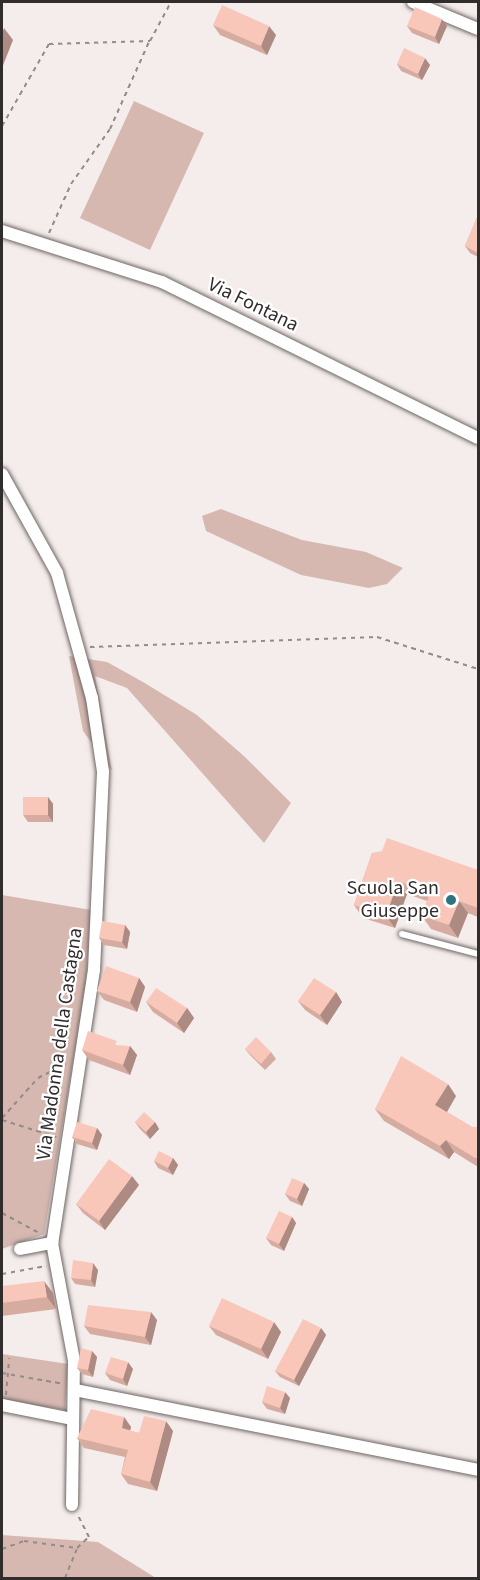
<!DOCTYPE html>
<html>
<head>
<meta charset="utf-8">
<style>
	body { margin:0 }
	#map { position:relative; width:480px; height:1580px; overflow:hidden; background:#f5edeb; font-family:"Source Sans 3",sans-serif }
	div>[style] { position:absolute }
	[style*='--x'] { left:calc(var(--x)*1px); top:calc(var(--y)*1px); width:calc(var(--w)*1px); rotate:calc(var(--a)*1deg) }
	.green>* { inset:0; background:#d6b8b0 }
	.path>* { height:2px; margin-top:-1px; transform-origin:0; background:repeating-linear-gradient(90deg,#918b8a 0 4.5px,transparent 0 9px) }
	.roads { filter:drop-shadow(0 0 2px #6d6664) drop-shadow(0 0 2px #6d6664) }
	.lane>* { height:6px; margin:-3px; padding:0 3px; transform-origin:3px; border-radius:3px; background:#fff }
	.street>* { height:12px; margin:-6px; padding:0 6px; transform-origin:6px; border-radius:6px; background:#fff }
	.wall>* { inset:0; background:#d6aba0 }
	.shaded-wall>* { inset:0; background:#ae8b82 }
	.building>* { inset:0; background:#f9c7ba }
	.dots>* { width:16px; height:16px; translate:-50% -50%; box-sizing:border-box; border:3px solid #fff; border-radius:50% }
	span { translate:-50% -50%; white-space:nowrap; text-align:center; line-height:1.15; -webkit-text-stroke:4.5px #fff; paint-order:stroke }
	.street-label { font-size:20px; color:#302d2c }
	.poi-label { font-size:20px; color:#302d2c }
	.right { translate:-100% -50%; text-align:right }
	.frame { position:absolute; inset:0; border:3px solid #302d2c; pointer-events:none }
</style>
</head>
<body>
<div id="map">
	<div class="green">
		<i style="clip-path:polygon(134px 101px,204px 133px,150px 250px,80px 218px)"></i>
		<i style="clip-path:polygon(221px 509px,302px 540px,366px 552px,403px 568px,387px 584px,369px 588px,301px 575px,206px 531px,202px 516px)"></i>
		<i style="clip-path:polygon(69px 656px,107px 662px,143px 682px,197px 715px,245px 757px,291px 803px,264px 843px,127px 688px,95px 676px,112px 771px,83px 731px)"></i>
		<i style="clip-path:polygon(2px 895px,91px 910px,86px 984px,45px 1229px,44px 1234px,2px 1249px)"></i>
		<i style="clip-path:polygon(2px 1354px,68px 1364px,65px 1410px,2px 1400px)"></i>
		<i style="clip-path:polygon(2px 1535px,98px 1542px,156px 1578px,2px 1578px)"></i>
	</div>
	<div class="path">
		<i style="--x:2;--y:126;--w:95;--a:-60.2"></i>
		<i style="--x:49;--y:44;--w:101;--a:-1.7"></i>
		<i style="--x:150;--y:41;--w:44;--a:-61.7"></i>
		<i style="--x:49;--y:233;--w:54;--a:-65.8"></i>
		<i style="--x:71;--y:184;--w:67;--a:-54.7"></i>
		<i style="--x:110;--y:129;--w:95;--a:-65.9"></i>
		<i style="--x:90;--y:647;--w:287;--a:-2"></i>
		<i style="--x:377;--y:637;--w:106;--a:17.6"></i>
		<i style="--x:2;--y:1118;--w:54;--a:-48"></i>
		<i style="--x:38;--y:1078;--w:31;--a:-27"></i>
		<i style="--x:2;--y:1120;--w:57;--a:17.5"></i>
		<i style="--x:2;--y:1213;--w:44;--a:28.3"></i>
		<i style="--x:2;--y:1274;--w:45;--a:-10.3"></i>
		<i style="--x:2;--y:1373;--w:63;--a:10.1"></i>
		<i style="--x:6;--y:1395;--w:37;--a:-85"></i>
		<i style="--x:2;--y:1549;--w:23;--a:-20"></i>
		<i style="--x:24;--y:1541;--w:53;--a:7.5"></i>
		<i style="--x:77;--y:1548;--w:16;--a:-43"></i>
		<i style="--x:89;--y:1537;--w:25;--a:-117"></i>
		<i style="--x:65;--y:1578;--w:31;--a:-68"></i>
	</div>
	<div class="roads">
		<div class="lane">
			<i style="--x:402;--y:934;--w:79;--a:14.7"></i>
		</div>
		<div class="street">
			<i style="--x:413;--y:2;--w:70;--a:22.6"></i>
			<i style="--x:2;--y:231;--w:168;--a:17.7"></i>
			<i style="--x:162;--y:282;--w:352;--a:26.3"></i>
			<i style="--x:2;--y:474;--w:113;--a:60.9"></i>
			<i style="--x:57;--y:573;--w:130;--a:74.4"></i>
			<i style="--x:92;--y:698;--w:75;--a:81.5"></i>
			<i style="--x:103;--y:772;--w:198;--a:92.6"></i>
			<i style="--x:94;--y:970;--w:276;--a:98.7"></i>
			<i style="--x:52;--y:1243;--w:120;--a:79.4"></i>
			<i style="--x:74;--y:1361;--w:144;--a:90.8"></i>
			<i style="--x:20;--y:1249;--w:33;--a:-11"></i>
			<i style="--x:75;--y:1390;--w:411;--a:11.2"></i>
			<i style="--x:2;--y:1405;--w:71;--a:11.3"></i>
		</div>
	</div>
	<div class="wall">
		<i style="clip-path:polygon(213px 25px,276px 35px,267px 55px,220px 35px)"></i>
		<i style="clip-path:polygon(407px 26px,447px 26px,439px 44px,412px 33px)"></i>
		<i style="clip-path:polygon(397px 64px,430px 65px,422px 80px,401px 71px)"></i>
		<i style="clip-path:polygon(478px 215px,478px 257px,470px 253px,465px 246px)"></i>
		<i style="clip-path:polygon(48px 797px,53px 804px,53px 822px,28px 822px,23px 815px)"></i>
		<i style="clip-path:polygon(372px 853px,478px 870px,478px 917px,468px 913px,458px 938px,431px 929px,422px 916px,427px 901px,407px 894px,395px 928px,363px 918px,354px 905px)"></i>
		<i style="clip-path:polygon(125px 925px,130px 932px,127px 949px,104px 945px,99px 938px)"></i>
		<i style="clip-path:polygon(139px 978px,145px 987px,137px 1012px,104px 1000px,97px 991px)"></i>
		<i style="clip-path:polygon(336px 992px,342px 1002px,327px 1025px,305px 1010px,298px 1001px)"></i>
		<i style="clip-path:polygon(146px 1002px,187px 1008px,194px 1018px,184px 1033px,153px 1012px)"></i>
		<i style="clip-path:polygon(120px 1046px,130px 1046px,137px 1055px,130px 1075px,89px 1060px,82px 1050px)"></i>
		<i style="clip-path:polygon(245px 1049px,271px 1052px,276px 1059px,265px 1070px,250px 1055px)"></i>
		<i style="clip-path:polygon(456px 1096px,447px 1112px,472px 1127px,478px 1127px,478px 1167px,454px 1152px,449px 1159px,384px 1121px,375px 1109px)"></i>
		<i style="clip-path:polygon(135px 1122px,155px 1122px,159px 1129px,150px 1139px,140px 1129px)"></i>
		<i style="clip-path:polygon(97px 1128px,102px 1135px,97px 1150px,77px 1144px,72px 1137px)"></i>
		<i style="clip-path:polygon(173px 1158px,178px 1165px,173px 1175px,158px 1168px,154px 1161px)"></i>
		<i style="clip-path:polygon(304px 1183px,309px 1189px,302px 1206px,290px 1201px,285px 1194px)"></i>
		<i style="clip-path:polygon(139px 1185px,105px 1230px,83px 1213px,76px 1204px)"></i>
		<i style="clip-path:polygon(292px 1217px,296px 1223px,284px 1251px,271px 1245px,266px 1238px)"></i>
		<i style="clip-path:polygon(98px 1270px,95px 1287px,75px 1284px,71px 1278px)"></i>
		<i style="clip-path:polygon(2px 1286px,53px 1293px,56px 1309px,2px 1316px)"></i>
		<i style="clip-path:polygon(157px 1320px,151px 1345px,90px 1334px,84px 1326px)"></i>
		<i style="clip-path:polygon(209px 1326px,281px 1332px,268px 1359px,216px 1335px)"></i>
		<i style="clip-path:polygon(321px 1328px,326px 1335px,299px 1386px,280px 1377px,275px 1371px)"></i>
		<i style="clip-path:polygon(92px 1351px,97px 1357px,93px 1377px,82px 1374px,77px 1368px)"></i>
		<i style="clip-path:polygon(133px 1369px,127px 1386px,110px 1380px,105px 1373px)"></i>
		<i style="clip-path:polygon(290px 1398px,285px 1414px,267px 1409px,262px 1402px)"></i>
		<i style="clip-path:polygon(124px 1417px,131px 1427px,130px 1431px,139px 1433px,173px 1431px,157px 1491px,128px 1484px,121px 1474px,125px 1457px,84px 1448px,77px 1438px)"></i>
	</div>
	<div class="shaded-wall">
		<i style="clip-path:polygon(442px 19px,447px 26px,439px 44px,435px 37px)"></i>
		<i style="clip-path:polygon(269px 26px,276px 35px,267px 55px,261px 46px)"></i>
		<i style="clip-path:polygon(4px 28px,13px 40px,2px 68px,2px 34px)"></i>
		<i style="clip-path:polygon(425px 58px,430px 65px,422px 80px,418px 74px)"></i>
		<i style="clip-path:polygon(48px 797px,53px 804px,53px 822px,48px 815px)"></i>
		<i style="clip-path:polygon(398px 881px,407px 894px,395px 928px,386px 916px)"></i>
		<i style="clip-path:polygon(459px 901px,468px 913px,458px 938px,449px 925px)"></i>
		<i style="clip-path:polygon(125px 925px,130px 932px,127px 949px,122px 942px)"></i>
		<i style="clip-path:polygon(139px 978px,145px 987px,137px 1012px,130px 1002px)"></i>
		<i style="clip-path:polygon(336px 992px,342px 1002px,327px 1025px,320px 1015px)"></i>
		<i style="clip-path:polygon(187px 1008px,194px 1018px,184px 1033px,177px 1023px)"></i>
		<i style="clip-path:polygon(130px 1046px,137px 1055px,130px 1075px,123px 1065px)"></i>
		<i style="clip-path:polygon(448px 1084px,456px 1096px,444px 1117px,435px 1105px)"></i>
		<i style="clip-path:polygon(155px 1122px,159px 1129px,150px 1139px,146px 1132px)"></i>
		<i style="clip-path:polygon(97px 1128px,102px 1135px,97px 1150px,92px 1143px)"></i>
		<i style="clip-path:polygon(446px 1140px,454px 1152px,449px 1159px,440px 1146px)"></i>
		<i style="clip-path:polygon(173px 1158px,178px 1165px,173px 1175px,168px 1168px)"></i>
		<i style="clip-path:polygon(132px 1176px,139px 1185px,105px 1230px,99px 1221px)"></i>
		<i style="clip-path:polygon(304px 1183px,309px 1189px,302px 1206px,297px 1199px)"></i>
		<i style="clip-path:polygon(292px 1217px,296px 1223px,284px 1251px,279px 1244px)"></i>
		<i style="clip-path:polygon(93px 1263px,98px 1270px,95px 1287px,91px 1280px)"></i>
		<i style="clip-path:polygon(44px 1281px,53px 1293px,56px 1309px,47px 1297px)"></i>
		<i style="clip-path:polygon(151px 1312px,157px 1320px,151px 1345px,145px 1337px)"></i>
		<i style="clip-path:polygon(274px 1322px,281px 1332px,268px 1359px,261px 1349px)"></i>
		<i style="clip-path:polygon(321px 1328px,326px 1335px,299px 1386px,294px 1380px)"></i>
		<i style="clip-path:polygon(92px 1351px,97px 1357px,93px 1377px,88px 1370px)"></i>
		<i style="clip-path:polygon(128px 1362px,133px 1369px,127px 1386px,123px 1379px)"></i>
		<i style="clip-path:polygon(285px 1392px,290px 1398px,285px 1414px,280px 1408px)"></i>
		<i style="clip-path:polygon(124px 1417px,131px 1427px,128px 1438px,122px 1428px)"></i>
		<i style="clip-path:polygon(166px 1421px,173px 1431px,157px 1491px,150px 1482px)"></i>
	</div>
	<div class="building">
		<i style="clip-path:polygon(222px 5px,269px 26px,261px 46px,213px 25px)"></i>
		<i style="clip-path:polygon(415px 7px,442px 19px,435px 37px,407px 26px)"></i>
		<i style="clip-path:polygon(404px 48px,425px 58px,418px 74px,397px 64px)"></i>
		<i style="clip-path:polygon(478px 215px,478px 253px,465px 246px)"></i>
		<i style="clip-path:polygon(23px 797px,48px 797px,48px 815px,23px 815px)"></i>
		<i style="clip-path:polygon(387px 838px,478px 870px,478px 908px,459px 901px,449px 925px,422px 916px,430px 893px,398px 881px,386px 916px,354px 905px,372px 853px,382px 851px)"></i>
		<i style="clip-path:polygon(102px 921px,125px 925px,122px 942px,99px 938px)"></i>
		<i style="clip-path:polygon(106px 966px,139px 978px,130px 1002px,97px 991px)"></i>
		<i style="clip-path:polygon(314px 978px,336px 992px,320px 1015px,298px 1001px)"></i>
		<i style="clip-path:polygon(156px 988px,187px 1008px,177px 1023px,146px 1002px)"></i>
		<i style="clip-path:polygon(88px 1031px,117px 1041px,115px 1045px,130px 1046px,123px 1065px,82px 1050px)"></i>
		<i style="clip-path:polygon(256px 1037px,271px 1052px,261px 1064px,245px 1049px)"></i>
		<i style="clip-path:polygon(401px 1056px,448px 1084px,435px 1105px,472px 1127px,478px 1127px,478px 1158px,475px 1158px,446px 1140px,440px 1146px,375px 1109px)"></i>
		<i style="clip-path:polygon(144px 1112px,155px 1122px,146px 1132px,135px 1122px)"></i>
		<i style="clip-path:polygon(77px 1122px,97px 1128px,92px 1143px,72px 1137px)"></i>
		<i style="clip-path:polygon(159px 1151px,173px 1158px,168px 1168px,154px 1161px)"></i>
		<i style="clip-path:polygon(109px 1159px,132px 1176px,99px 1221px,76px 1204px)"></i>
		<i style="clip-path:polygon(292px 1178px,304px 1183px,297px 1199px,285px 1194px)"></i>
		<i style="clip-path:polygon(279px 1211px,292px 1217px,279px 1244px,266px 1238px)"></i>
		<i style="clip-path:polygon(73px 1260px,93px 1263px,91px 1280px,71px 1278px)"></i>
		<i style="clip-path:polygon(44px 1281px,47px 1297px,2px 1303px,2px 1286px)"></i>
		<i style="clip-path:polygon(222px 1298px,274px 1322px,261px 1349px,209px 1326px)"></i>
		<i style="clip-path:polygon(88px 1305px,151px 1312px,145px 1337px,84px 1326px)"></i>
		<i style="clip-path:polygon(303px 1319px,321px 1328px,294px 1380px,275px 1371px)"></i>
		<i style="clip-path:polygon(81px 1348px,92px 1351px,88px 1370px,77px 1368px)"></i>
		<i style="clip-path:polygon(111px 1357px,128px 1362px,123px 1379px,105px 1373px)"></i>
		<i style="clip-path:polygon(267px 1386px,285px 1392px,280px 1408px,262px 1402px)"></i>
		<i style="clip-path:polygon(91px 1409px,124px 1417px,122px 1428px,139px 1433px,144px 1416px,166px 1421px,150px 1482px,121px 1474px,128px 1450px,77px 1438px)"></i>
	</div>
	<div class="dots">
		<i style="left:451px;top:900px;background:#2e7382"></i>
	</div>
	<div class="street-label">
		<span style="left:253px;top:305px;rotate:26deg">Via Fontana</span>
		<span style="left:60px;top:1044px;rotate:-82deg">Via Madonna della Castagna</span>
	</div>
	<div class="poi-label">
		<span class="right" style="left:439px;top:900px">Scuola San<br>Giuseppe</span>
	</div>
	<div class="frame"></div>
</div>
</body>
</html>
